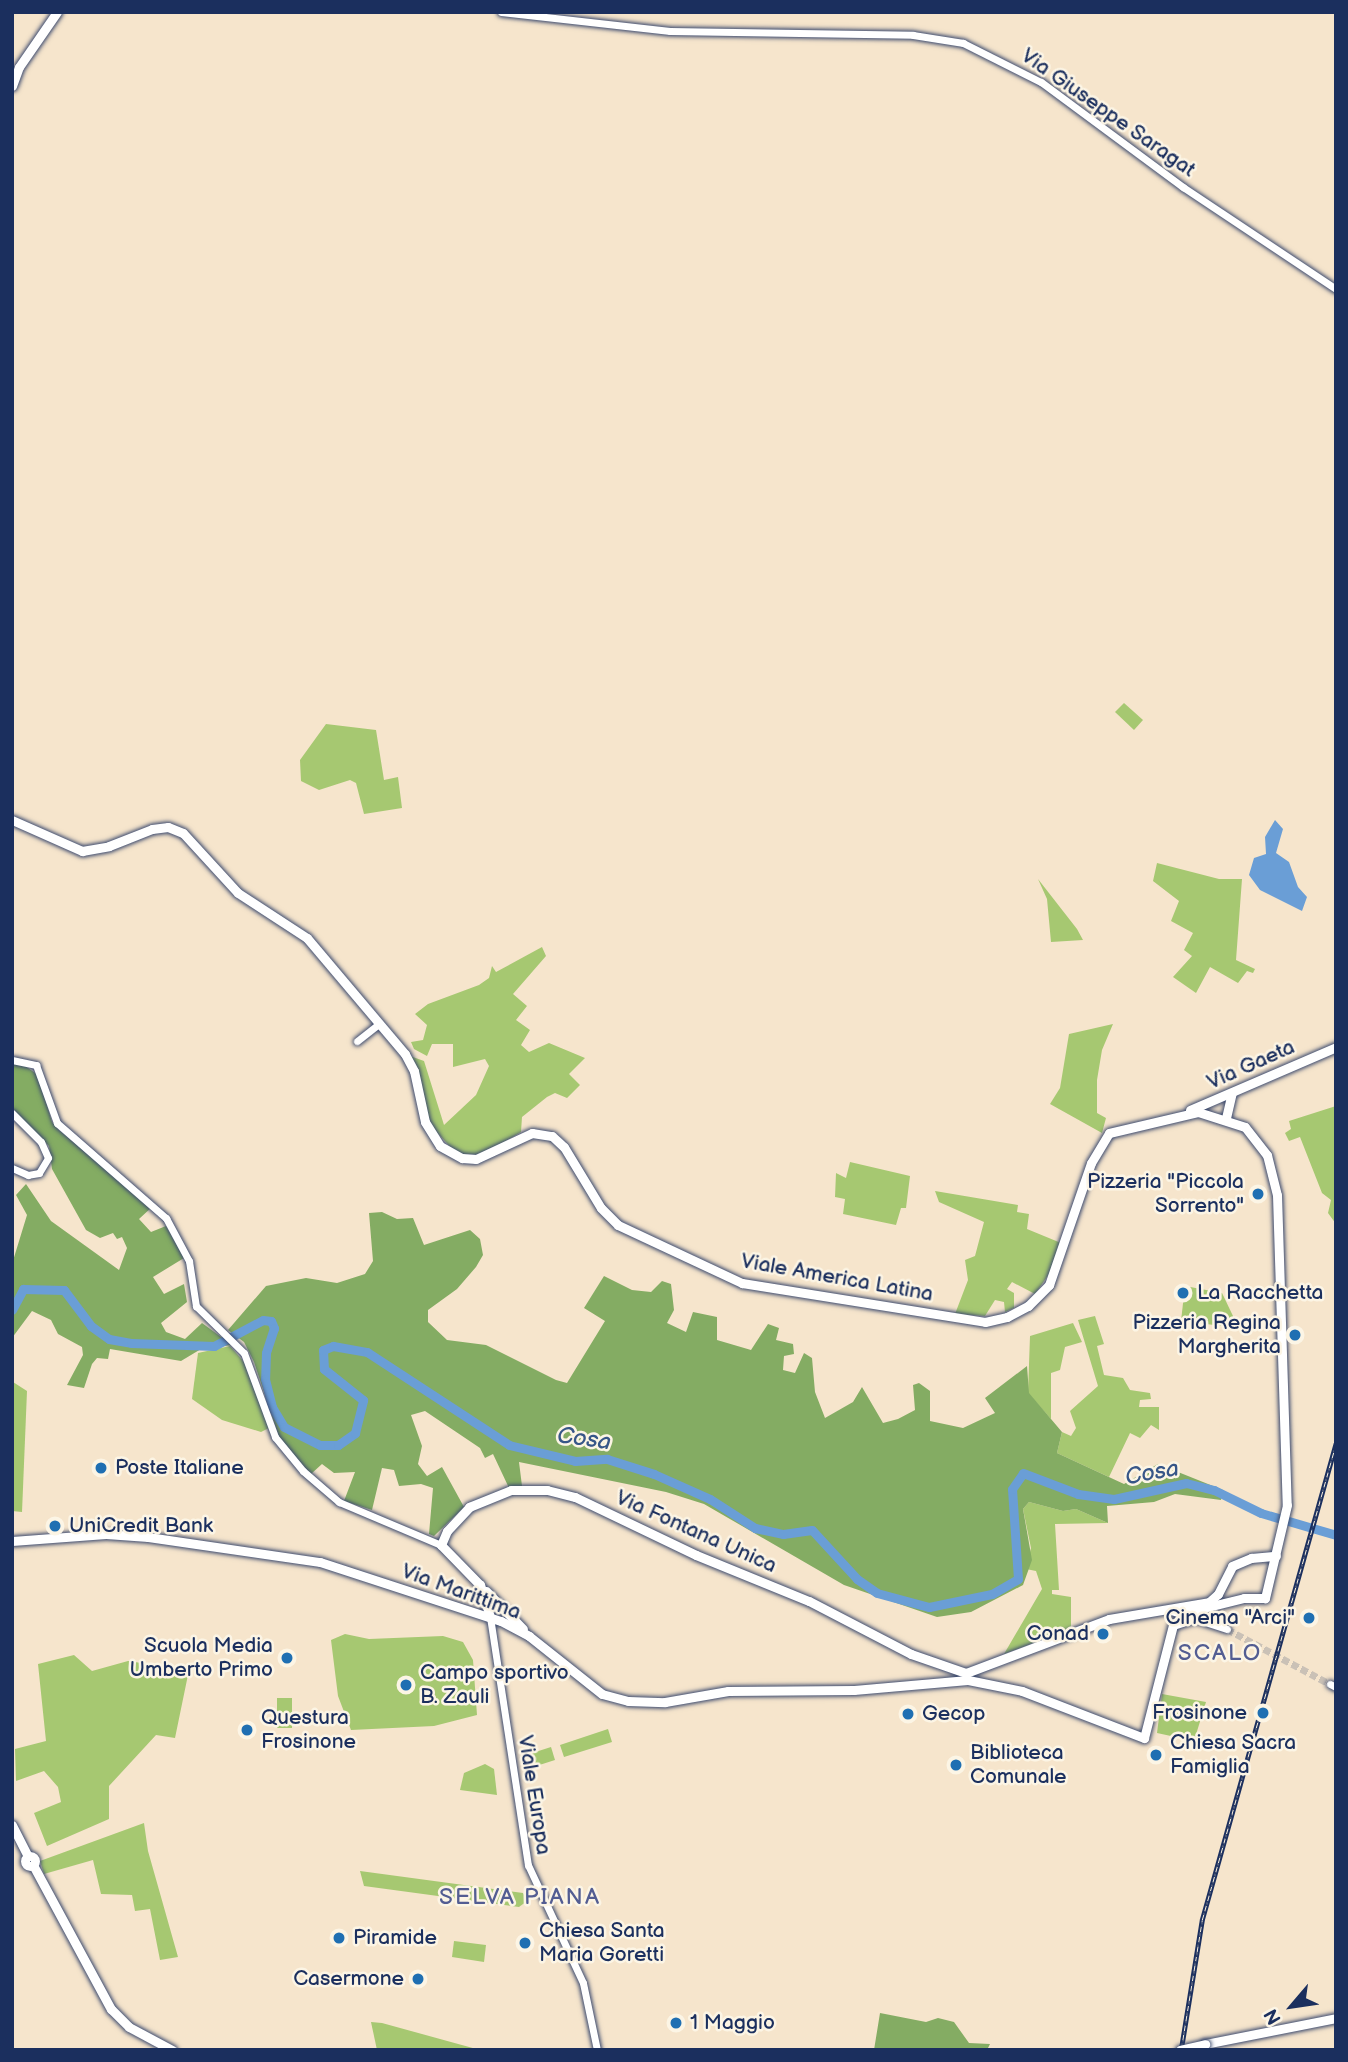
<!DOCTYPE html>
<html>
<head>
<meta charset="utf-8">
<style>
	body { margin:0 }
	#map { position:relative; width:1348px; height:2062px; overflow:hidden; background:#f6e5cc; font-family:"Balsamiq Sans",sans-serif }
	div>[style] { position:absolute }
	[style*='--x'] { left:calc(var(--x)*1px); top:calc(var(--y)*1px); width:calc(var(--w)*1px); rotate:calc(var(--a)*1deg) }
	.green>* { inset:0; background:#a6c871 }
	.forest>* { inset:0; background:#84ac63 }
	.water>* { inset:0; background:#6a9ed6 }
	.river>* { height:9px; margin:-4.5px; padding:0 4.5px; transform-origin:4.5px; border-radius:4.5px; background:#6a9ed6 }
	.minor-tunnel>* { height:7px; margin-top:-3.5px; transform-origin:0; background:repeating-linear-gradient(90deg,#cac1b6 0 7px,transparent 0 10.5px) }
	.roads { filter:drop-shadow(0 0 2px #3c4a6e) drop-shadow(0 0 2px #3c4a6e) }
	.minor>* { height:7px; margin:-3.5px; padding:0 3.5px; transform-origin:3.5px; border-radius:3.5px; background:#fff }
	.major>* { height:9px; margin:-4.5px; padding:0 4.5px; transform-origin:4.5px; border-radius:4.5px; background:#fff }
	.major>.ring { margin:-4.5px; padding:0; box-sizing:content-box; background:none; border:9px solid #fff; border-radius:50% }
	.rail>* { height:4.5px; margin-top:-2.25px; transform-origin:0; background:repeating-linear-gradient(90deg,#fcf5e5 0 5px,#1b2f5e 0 10px); box-sizing:border-box; border-block:2px solid #1b2f5e }
	.bridges { filter:drop-shadow(0 0 2px #3c4a6e) drop-shadow(0 0 2px #3c4a6e) }
	.major-bridge>* { height:9px; margin:-4.5px; padding:0 4.5px; transform-origin:4.5px; border-radius:4.5px; background:#fff }
	.dots>* { width:19px; height:19px; translate:-50% -50%; box-sizing:border-box; border:4px solid #fcf5e5; border-radius:50% }
	span { translate:-50% -50%; white-space:nowrap; text-align:center; line-height:1.15; -webkit-text-stroke:5px #fcf5e5; paint-order:stroke }
	.street-label { font-size:21px; color:#1b2f5e }
	.poi-label { font-size:21px; color:#1b2f5e }
	.right { translate:-100% -50%; text-align:right }
	.left { translate:0 -50%; text-align:left }
	.water-label { font-size:23px; color:#375688; font-style:italic }
	.neighbourhood-label { font-size:23px; color:#535d92; letter-spacing:2px }
	.frame { position:absolute; inset:0; border:14px solid #1b2f5e; pointer-events:none }
	.north { position:absolute; left:1257px; top:1971px; width:70px; height:70px; -webkit-text-stroke:5px #fcf5e5; paint-order:stroke; rotate:241deg; font-size:19px; font-weight:700; line-height:28px; text-align:center; color:#1b2f5e }
	.north::after { content:''; display:block; margin:auto; width:24px; height:32px; background:#1b2f5e; clip-path:polygon(50% 0,100% 100%,50% 72%,0 100%) }
</style>
</head>
<body>
<div id="map">
	<div class="green">
		<i style="clip-path:polygon(1124px 703px,1143px 720px,1134px 730px,1115px 712px)"></i>
		<i style="clip-path:polygon(326px 724px,376px 730px,384px 780px,398px 777px,402px 808px,364px 814px,356px 783px,350px 780px,319px 790px,301px 781px,300px 760px)"></i>
		<i style="clip-path:polygon(1157px 863px,1219px 879px,1242px 879px,1236px 960px,1255px 969px,1253px 973px,1247px 971px,1238px 983px,1210px 967px,1196px 993px,1173px 977px,1192px 956px,1184px 950px,1193px 933px,1171px 921px,1179px 901px,1153px 881px)"></i>
		<i style="clip-path:polygon(1038px 879px,1077px 929px,1083px 940px,1051px 942px,1047px 899px)"></i>
		<i style="clip-path:polygon(542px 947px,546px 956px,513px 994px,527px 1006px,516px 1020px,530px 1030px,521px 1045px,529px 1052px,549px 1043px,585px 1058px,569px 1074px,580px 1085px,567px 1098px,555px 1093px,547px 1097px,522px 1117px,521px 1132px,496px 1147px,483px 1155px,457px 1154px,430px 1125px,410px 1056px,424px 1061px,444px 1125px,476px 1095px,489px 1066px,485px 1059px,453px 1067px,453px 1044px,432px 1044px,427px 1056px,414px 1049px,411px 1042px,423px 1040px,427px 1025px,415px 1014px,428px 1004px,479px 985px,489px 978px,492px 966px,496px 972px)"></i>
		<i style="clip-path:polygon(1113px 1024px,1102px 1050px,1097px 1080px,1097px 1113px,1106px 1118px,1102px 1133px,1050px 1104px,1060px 1088px,1069px 1034px)"></i>
		<i style="clip-path:polygon(1336px 1106px,1336px 1224px,1328px 1213px,1331px 1200px,1322px 1193px,1300px 1137px,1289px 1141px,1285px 1133px,1291px 1129px,1289px 1121px)"></i>
		<i style="clip-path:polygon(850px 1162px,910px 1176px,906px 1208px,901px 1208px,896px 1225px,843px 1214px,845px 1199px,835px 1197px,836px 1173px,846px 1178px)"></i>
		<i style="clip-path:polygon(935px 1191px,1018px 1205px,1017px 1212px,1029px 1214px,1027px 1229px,1061px 1243px,1049px 1274px,1035px 1294px,1012px 1282px,1007px 1289px,1014px 1293px,1014px 1308px,1005px 1312px,1004px 1302px,995px 1300px,985px 1316px,955px 1314px,968px 1280px,965px 1260px,975px 1256px,984px 1222px,939px 1202px)"></i>
		<i style="clip-path:polygon(1185px 1286px,1222px 1293px,1233px 1316px,1231px 1327px,1181px 1321px)"></i>
		<i style="clip-path:polygon(1095px 1316px,1104px 1344px,1097px 1346px,1104px 1375px,1123px 1378px,1130px 1390px,1150px 1393px,1151px 1399px,1140px 1400px,1139px 1407px,1159px 1407px,1159px 1430px,1151px 1425px,1140px 1438px,1130px 1433px,1109px 1477px,1057px 1453px,1062px 1432px,1071px 1436px,1076px 1428px,1070px 1411px,1098px 1386px,1078px 1320px)"></i>
		<i style="clip-path:polygon(1073px 1323px,1082px 1342px,1065px 1347px,1060px 1370px,1051px 1373px,1051px 1419px,1028px 1393px,1030px 1336px)"></i>
		<i style="clip-path:polygon(230px 1346px,244px 1362px,269px 1428px,261px 1432px,222px 1420px,192px 1399px,198px 1353px)"></i>
		<i style="clip-path:polygon(13px 1382px,27px 1391px,22px 1512px,12px 1511px)"></i>
		<i style="clip-path:polygon(1029px 1502px,1063px 1511px,1076px 1509px,1108px 1523px,1055px 1524px,1059px 1590px,1052px 1590px,1052px 1594px,1071px 1597px,1071px 1629px,1004px 1654px,1042px 1589px,1036px 1571px,1026px 1569px,1031px 1548px,1023px 1509px)"></i>
		<i style="clip-path:polygon(345px 1634px,369px 1639px,443px 1636px,463px 1642px,473px 1660px,477px 1715px,434px 1726px,351px 1730px,338px 1696px,331px 1640px)"></i>
		<i style="clip-path:polygon(74px 1655px,92px 1671px,128px 1661px,189px 1670px,175px 1738px,156px 1735px,109px 1786px,109px 1819px,47px 1846px,34px 1813px,61px 1802px,58px 1787px,44px 1771px,16px 1781px,15px 1749px,46px 1741px,38px 1664px)"></i>
		<i style="clip-path:polygon(1162px 1694px,1206px 1702px,1194px 1741px,1157px 1733px)"></i>
		<i style="clip-path:polygon(277px 1698px,292px 1698px,292px 1728px,277px 1728px)"></i>
		<i style="clip-path:polygon(608px 1729px,612px 1742px,564px 1757px,560px 1745px)"></i>
		<i style="clip-path:polygon(551px 1747px,555px 1760px,530px 1768px,526px 1755px)"></i>
		<i style="clip-path:polygon(485px 1764px,494px 1769px,497px 1795px,460px 1790px,464px 1773px)"></i>
		<i style="clip-path:polygon(144px 1823px,148px 1851px,178px 1957px,160px 1960px,150px 1909px,135px 1911px,132px 1895px,101px 1894px,93px 1860px,44px 1874px,40px 1861px)"></i>
		<i style="clip-path:polygon(360px 1871px,523px 1893px,527px 1901px,519px 1907px,364px 1886px)"></i>
		<i style="clip-path:polygon(454px 1941px,486px 1945px,484px 1962px,452px 1957px)"></i>
		<i style="clip-path:polygon(371px 2022px,382px 2023px,480px 2050px,377px 2050px)"></i>
	</div>
	<div class="forest">
		<i style="clip-path:polygon(21px 1063px,38px 1075px,52px 1122px,59px 1130px,152px 1207px,139px 1219px,151px 1232px,166px 1226px,184px 1258px,153px 1277px,164px 1294px,184px 1284px,187px 1302px,161px 1323px,166px 1332px,185px 1339px,202px 1323px,232px 1345px,201px 1349px,181px 1361px,110px 1349px,108px 1359px,97px 1358px,92px 1364px,84px 1388px,67px 1385px,83px 1355px,82px 1347px,58px 1334px,51px 1320px,32px 1311px,12px 1338px,12px 1264px,27px 1215px,16px 1195px,26px 1184px,51px 1221px,119px 1270px,127px 1248px,122px 1237px,117px 1239px,113px 1233px,100px 1238px,86px 1230px,52px 1169px,49px 1146px,12px 1108px,12px 1064px)"></i>
		<i style="clip-path:polygon(382px 1212px,397px 1219px,413px 1218px,424px 1245px,470px 1230px,480px 1239px,483px 1255px,476px 1267px,457px 1289px,428px 1310px,428px 1322px,447px 1340px,486px 1345px,556px 1380px,567px 1383px,605px 1321px,584px 1308px,604px 1276px,632px 1290px,651px 1292px,662px 1281px,671px 1284px,674px 1310px,667px 1323px,686px 1332px,693px 1312px,717px 1317px,717px 1340px,751px 1350px,768px 1324px,779px 1328px,776px 1340px,793px 1344px,794px 1354px,784px 1356px,783px 1370px,795px 1373px,804px 1353px,812px 1358px,815px 1392px,825px 1418px,853px 1402px,862px 1387px,883px 1423px,898px 1419px,915px 1410px,913px 1385px,919px 1383px,930px 1391px,930px 1421px,963px 1428px,995px 1413px,985px 1398px,1027px 1366px,1029px 1393px,1062px 1432px,1057px 1453px,1124px 1484px,1158px 1464px,1223px 1490px,1221px 1500px,1175px 1494px,1154px 1502px,1107px 1506px,1108px 1523px,1076px 1509px,1063px 1511px,1029px 1502px,1023px 1509px,1032px 1560px,1023px 1585px,971px 1612px,937px 1617px,844px 1585px,704px 1504px,666px 1492px,519px 1462px,522px 1486px,509px 1488px,493px 1454px,485px 1458px,480px 1448px,425px 1411px,411px 1415px,422px 1446px,418px 1464px,427px 1476px,442px 1467px,464px 1507px,434px 1536px,429px 1534px,433px 1488px,421px 1484px,399px 1486px,394px 1470px,382px 1468px,372px 1510px,344px 1501px,355px 1472px,334px 1473px,322px 1464px,311px 1474px,280px 1440px,254px 1362px,244px 1342px,228px 1330px,266px 1286px,306px 1278px,337px 1283px,365px 1274px,373px 1261px,369px 1213px)"></i>
		<i style="clip-path:polygon(880px 2013px,926px 2022px,938px 2018px,954px 2022px,969px 2043px,990px 2044px,987px 2050px,874px 2050px)"></i>
	</div>
	<div class="water">
		<i style="clip-path:polygon(1275px 820px,1283px 829px,1276px 853px,1289px 862px,1298px 887px,1307px 897px,1302px 911px,1260px 890px,1249px 875px,1254px 858px,1266px 854px,1265px 837px)"></i>
	</div>
	<div class="river">
		<i style="--x:12;--y:1310;--w:24;--a:-62"></i>
		<i style="--x:23;--y:1289;--w:41;--a:1.4"></i>
		<i style="--x:64;--y:1290;--w:45;--a:53.1"></i>
		<i style="--x:91;--y:1326;--w:22;--a:36"></i>
		<i style="--x:109;--y:1339;--w:22;--a:10"></i>
		<i style="--x:131;--y:1343;--w:83;--a:2.1"></i>
		<i style="--x:214;--y:1346;--w:55;--a:-28"></i>
		<i style="--x:263;--y:1320;--w:8;--a:7"></i>
		<i style="--x:271;--y:1321;--w:8;--a:67"></i>
		<i style="--x:274;--y:1328;--w:26;--a:108"></i>
		<i style="--x:266;--y:1353;--w:26;--a:92"></i>
		<i style="--x:265;--y:1379;--w:29;--a:76"></i>
		<i style="--x:272;--y:1407;--w:23;--a:59"></i>
		<i style="--x:284;--y:1427;--w:40;--a:26.6"></i>
		<i style="--x:320;--y:1445;--w:18;--a:0"></i>
		<i style="--x:338;--y:1445;--w:21;--a:-35"></i>
		<i style="--x:355;--y:1433;--w:34;--a:-76"></i>
		<i style="--x:363;--y:1400;--w:50;--a:-141.5"></i>
		<i style="--x:324;--y:1369;--w:19;--a:-93"></i>
		<i style="--x:323;--y:1350;--w:11;--a:-22"></i>
		<i style="--x:333;--y:1346;--w:35;--a:10"></i>
		<i style="--x:367;--y:1352;--w:170;--a:33.2"></i>
		<i style="--x:509;--y:1445;--w:68;--a:13.6"></i>
		<i style="--x:575;--y:1461;--w:32;--a:-4"></i>
		<i style="--x:607;--y:1459;--w:49;--a:17.7"></i>
		<i style="--x:654;--y:1474;--w:61;--a:24.1"></i>
		<i style="--x:710;--y:1499;--w:54;--a:32.8"></i>
		<i style="--x:755;--y:1528;--w:29;--a:12"></i>
		<i style="--x:783;--y:1534;--w:29;--a:-8"></i>
		<i style="--x:812;--y:1530;--w:67;--a:47.4"></i>
		<i style="--x:857;--y:1579;--w:24;--a:35"></i>
		<i style="--x:877;--y:1593;--w:54;--a:15.1"></i>
		<i style="--x:929;--y:1607;--w:64;--a:-11.7"></i>
		<i style="--x:992;--y:1594;--w:30;--a:-30"></i>
		<i style="--x:1018;--y:1579;--w:90;--a:-93.8"></i>
		<i style="--x:1012;--y:1489;--w:19;--a:-55"></i>
		<i style="--x:1023;--y:1473;--w:59;--a:20.9"></i>
		<i style="--x:1078;--y:1494;--w:36;--a:8"></i>
		<i style="--x:1114;--y:1499;--w:74;--a:-12.5"></i>
		<i style="--x:1186;--y:1483;--w:29;--a:14"></i>
		<i style="--x:1214;--y:1490;--w:52;--a:26.1"></i>
		<i style="--x:1261;--y:1513;--w:78;--a:16.3"></i>
	</div>
	<div class="minor-tunnel">
		<i style="--x:1227;--y:1629;--w:117;--a:28.1"></i>
	</div>
	<div class="roads">
		<div class="minor">
			<i style="--x:501;--y:12;--w:170;--a:6.4"></i>
			<i style="--x:670;--y:31;--w:243;--a:0.9"></i>
			<i style="--x:913;--y:35;--w:51;--a:9.1"></i>
			<i style="--x:963;--y:43;--w:87;--a:26.6"></i>
			<i style="--x:1041;--y:82;--w:177;--a:36.5"></i>
			<i style="--x:1183;--y:187;--w:184;--a:33.7"></i>
			<i style="--x:357;--y:1041;--w:28;--a:-38"></i>
			<i style="--x:12;--y:1060;--w:25;--a:12"></i>
			<i style="--x:36;--y:1065;--w:62;--a:70.1"></i>
			<i style="--x:57;--y:1123;--w:145;--a:41.1"></i>
			<i style="--x:166;--y:1218;--w:49;--a:61.9"></i>
			<i style="--x:189;--y:1261;--w:46;--a:81.2"></i>
			<i style="--x:196;--y:1306;--w:67;--a:44.4"></i>
			<i style="--x:244;--y:1353;--w:90;--a:69.7"></i>
			<i style="--x:275;--y:1437;--w:44;--a:50.5"></i>
			<i style="--x:303;--y:1471;--w:48;--a:40.7"></i>
			<i style="--x:339;--y:1502;--w:111;--a:22.9"></i>
			<i style="--x:12;--y:1113;--w:41;--a:45"></i>
			<i style="--x:41;--y:1142;--w:17;--a:66"></i>
			<i style="--x:48;--y:1158;--w:17;--a:121"></i>
			<i style="--x:39;--y:1173;--w:11;--a:170"></i>
			<i style="--x:28;--y:1175;--w:17;--a:-156"></i>
			<i style="--x:1168;--y:1610;--w:62;--a:17.9"></i>
			<i style="--x:490;--y:1617;--w:251;--a:81.3"></i>
			<i style="--x:528;--y:1865;--w:130;--a:65"></i>
			<i style="--x:583;--y:1983;--w:68;--a:78.2"></i>
			<i style="--x:1330;--y:1684;--w:7;--a:27"></i>
		</div>
		<div class="major">
			<i style="--x:12;--y:86;--w:20;--a:-70"></i>
			<i style="--x:19;--y:67;--w:67;--a:-55.4"></i>
			<i style="--x:12;--y:820;--w:77;--a:23.9"></i>
			<i style="--x:82;--y:851;--w:27;--a:-10"></i>
			<i style="--x:109;--y:846;--w:46;--a:-21.6"></i>
			<i style="--x:152;--y:829;--w:16;--a:-7"></i>
			<i style="--x:168;--y:827;--w:16;--a:22"></i>
			<i style="--x:183;--y:833;--w:81;--a:47.5"></i>
			<i style="--x:238;--y:893;--w:82;--a:33.1"></i>
			<i style="--x:307;--y:938;--w:152;--a:49.8"></i>
			<i style="--x:405;--y:1054;--w:19;--a:62"></i>
			<i style="--x:414;--y:1071;--w:52;--a:77.8"></i>
			<i style="--x:425;--y:1122;--w:28;--a:58"></i>
			<i style="--x:440;--y:1146;--w:25;--a:29"></i>
			<i style="--x:462;--y:1158;--w:14;--a:4"></i>
			<i style="--x:476;--y:1159;--w:62;--a:-24.9"></i>
			<i style="--x:532;--y:1133;--w:20;--a:9"></i>
			<i style="--x:552;--y:1136;--w:16;--a:43"></i>
			<i style="--x:564;--y:1147;--w:71;--a:58.8"></i>
			<i style="--x:601;--y:1208;--w:24;--a:45"></i>
			<i style="--x:618;--y:1225;--w:137;--a:25.1"></i>
			<i style="--x:742;--y:1283;--w:246;--a:9.1"></i>
			<i style="--x:985;--y:1322;--w:23;--a:-13"></i>
			<i style="--x:1007;--y:1317;--w:24;--a:-28"></i>
			<i style="--x:1028;--y:1306;--w:30;--a:-45"></i>
			<i style="--x:1049;--y:1285;--w:129;--a:-71"></i>
			<i style="--x:1091;--y:1163;--w:35;--a:-59"></i>
			<i style="--x:1109;--y:1133;--w:91;--a:-13.3"></i>
			<i style="--x:1198;--y:1112;--w:49;--a:17.7"></i>
			<i style="--x:1245;--y:1127;--w:36;--a:52"></i>
			<i style="--x:1267;--y:1155;--w:41;--a:76"></i>
			<i style="--x:1277;--y:1195;--w:310;--a:88.2"></i>
			<i style="--x:1287;--y:1505;--w:96;--a:103.3"></i>
			<i style="--x:1265;--y:1598;--w:21;--a:180"></i>
			<i style="--x:1244;--y:1598;--w:59;--a:166.2"></i>
			<i style="--x:1187;--y:1612;--w:19;--a:137"></i>
			<i style="--x:1190;--y:1110;--w:159;--a:-23.3"></i>
			<i style="--x:1226;--y:1118;--w:26;--a:-77"></i>
			<i style="--x:12;--y:1541;--w:94;--a:-4.3"></i>
			<i style="--x:106;--y:1534;--w:42;--a:4.1"></i>
			<i style="--x:148;--y:1537;--w:174;--a:8.3"></i>
			<i style="--x:320;--y:1562;--w:190;--a:18.1"></i>
			<i style="--x:501;--y:1621;--w:32;--a:28"></i>
			<i style="--x:529;--y:1636;--w:93;--a:38.5"></i>
			<i style="--x:602;--y:1694;--w:27;--a:15"></i>
			<i style="--x:628;--y:1701;--w:37;--a:2"></i>
			<i style="--x:665;--y:1702;--w:64;--a:-9.9"></i>
			<i style="--x:728;--y:1691;--w:126;--a:-0.5"></i>
			<i style="--x:854;--y:1690;--w:114;--a:-5"></i>
			<i style="--x:968;--y:1680;--w:55;--a:11.5"></i>
			<i style="--x:1022;--y:1691;--w:131;--a:21.1"></i>
			<i style="--x:1144;--y:1738;--w:117;--a:-75.6"></i>
			<i style="--x:1173;--y:1625;--w:22;--a:-18"></i>
			<i style="--x:486;--y:1591;--w:53;--a:45.8"></i>
			<i style="--x:490;--y:1617;--w:34;--a:-107"></i>
			<i style="--x:480;--y:1585;--w:56;--a:-134.3"></i>
			<i style="--x:441;--y:1545;--w:15;--a:-67"></i>
			<i style="--x:447;--y:1531;--w:33;--a:-47"></i>
			<i style="--x:469;--y:1507;--w:45;--a:-22"></i>
			<i style="--x:511;--y:1490;--w:36;--a:0"></i>
			<i style="--x:547;--y:1490;--w:29;--a:14"></i>
			<i style="--x:575;--y:1497;--w:134;--a:25.6"></i>
			<i style="--x:696;--y:1555;--w:122;--a:22.2"></i>
			<i style="--x:809;--y:1601;--w:115;--a:27.5"></i>
			<i style="--x:911;--y:1654;--w:58;--a:19.1"></i>
			<i style="--x:966;--y:1673;--w:153;--a:-20.7"></i>
			<i style="--x:1109;--y:1619;--w:101;--a:-9.6"></i>
			<i style="--x:1209;--y:1602;--w:12;--a:-42"></i>
			<i style="--x:1218;--y:1594;--w:31;--a:-63"></i>
			<i style="--x:1232;--y:1566;--w:21;--a:-23"></i>
			<i style="--x:1251;--y:1558;--w:25;--a:-5"></i>
			<i style="--x:12;--y:1825;--w:35;--a:63"></i>
			<i class="ring" style="left:25px;top:1856px;width:1px;height:1px"></i>
			<i style="--x:33;--y:1865;--w:164;--a:61.6"></i>
			<i style="--x:111;--y:2009;--w:25;--a:45"></i>
			<i style="--x:129;--y:2027;--w:49;--a:28.1"></i>
			<i style="--x:1205;--y:2044;--w:134;--a:-11.2"></i>
		</div>
	</div>
	<div class="rail">
		<i style="--x:1181;--y:2050;--w:132;--a:-80.8"></i>
		<i style="--x:1202;--y:1920;--w:495;--a:-74.3"></i>
	</div>
	<div class="bridges">
		<div class="major-bridge">
			<i style="--x:1180;--y:2050;--w:26;--a:-13"></i>
		</div>
	</div>
	<div class="dots">
		<i style="left:1258px;top:1194px;background:#1f6fb2"></i>
		<i style="left:1183px;top:1293px;background:#1f6fb2"></i>
		<i style="left:1295px;top:1335px;background:#1f6fb2"></i>
		<i style="left:101px;top:1468px;background:#1f6fb2"></i>
		<i style="left:55px;top:1526px;background:#1f6fb2"></i>
		<i style="left:1309px;top:1618px;background:#1f6fb2"></i>
		<i style="left:1103px;top:1634px;background:#1f6fb2"></i>
		<i style="left:287px;top:1658px;background:#1f6fb2"></i>
		<i style="left:406px;top:1685px;background:#1f6fb2"></i>
		<i style="left:1263px;top:1713px;background:#1f6fb2"></i>
		<i style="left:908px;top:1714px;background:#1f6fb2"></i>
		<i style="left:247px;top:1730px;background:#1f6fb2"></i>
		<i style="left:1156px;top:1755px;background:#1f6fb2"></i>
		<i style="left:956px;top:1765px;background:#1f6fb2"></i>
		<i style="left:339px;top:1938px;background:#1f6fb2"></i>
		<i style="left:525px;top:1943px;background:#1f6fb2"></i>
		<i style="left:418px;top:1979px;background:#1f6fb2"></i>
		<i style="left:676px;top:2023px;background:#1f6fb2"></i>
	</div>
	<div class="street-label">
		<span style="left:1108px;top:113px;rotate:35deg">Via Giuseppe Saragat</span>
		<span style="left:1251px;top:1065px;rotate:-24deg">Via Gaeta</span>
		<span style="left:837px;top:1278px;rotate:10deg">Viale America Latina</span>
		<span style="left:696px;top:1532px;rotate:24deg">Via Fontana Unica</span>
		<span style="left:461px;top:1592px;rotate:20deg">Via Marittima</span>
		<span style="left:534px;top:1795px;rotate:81deg">Viale Europa</span>
	</div>
	<div class="poi-label">
		<span class="right" style="left:1244px;top:1194px">Pizzeria "Piccola<br>Sorrento"</span>
		<span class="left" style="left:1197px;top:1293px">La Racchetta</span>
		<span class="right" style="left:1281px;top:1335px">Pizzeria Regina<br>Margherita</span>
		<span class="left" style="left:115px;top:1468px">Poste Italiane</span>
		<span class="left" style="left:69px;top:1526px">UniCredit Bank</span>
		<span class="right" style="left:1295px;top:1618px">Cinema "Arci"</span>
		<span class="right" style="left:1089px;top:1634px">Conad</span>
		<span class="right" style="left:273px;top:1658px">Scuola Media<br>Umberto Primo</span>
		<span class="left" style="left:420px;top:1685px">Campo sportivo<br>B. Zauli</span>
		<span class="right" style="left:1247px;top:1713px">Frosinone</span>
		<span class="left" style="left:922px;top:1714px">Gecop</span>
		<span class="left" style="left:261px;top:1730px">Questura<br>Frosinone</span>
		<span class="left" style="left:1170px;top:1755px">Chiesa Sacra<br>Famiglia</span>
		<span class="left" style="left:970px;top:1765px">Biblioteca<br>Comunale</span>
		<span class="left" style="left:539px;top:1943px">Chiesa Santa<br>Maria Goretti</span>
		<span class="left" style="left:353px;top:1938px">Piramide</span>
		<span class="right" style="left:404px;top:1979px">Casermone</span>
		<span class="left" style="left:690px;top:2023px">1 Maggio</span>
	</div>
	<div class="water-label">
		<span style="left:584px;top:1439px;rotate:8deg">Cosa</span>
		<span style="left:1152px;top:1473px;rotate:-10deg">Cosa</span>
	</div>
	<div class="neighbourhood-label">
		<span style="left:1220px;top:1653px">SCALO</span>
		<span style="left:520px;top:1897px">SELVA PIANA</span>
	</div>
	<div class="frame"></div>
	<div class="north">N</div>
</div>
</body>
</html>
